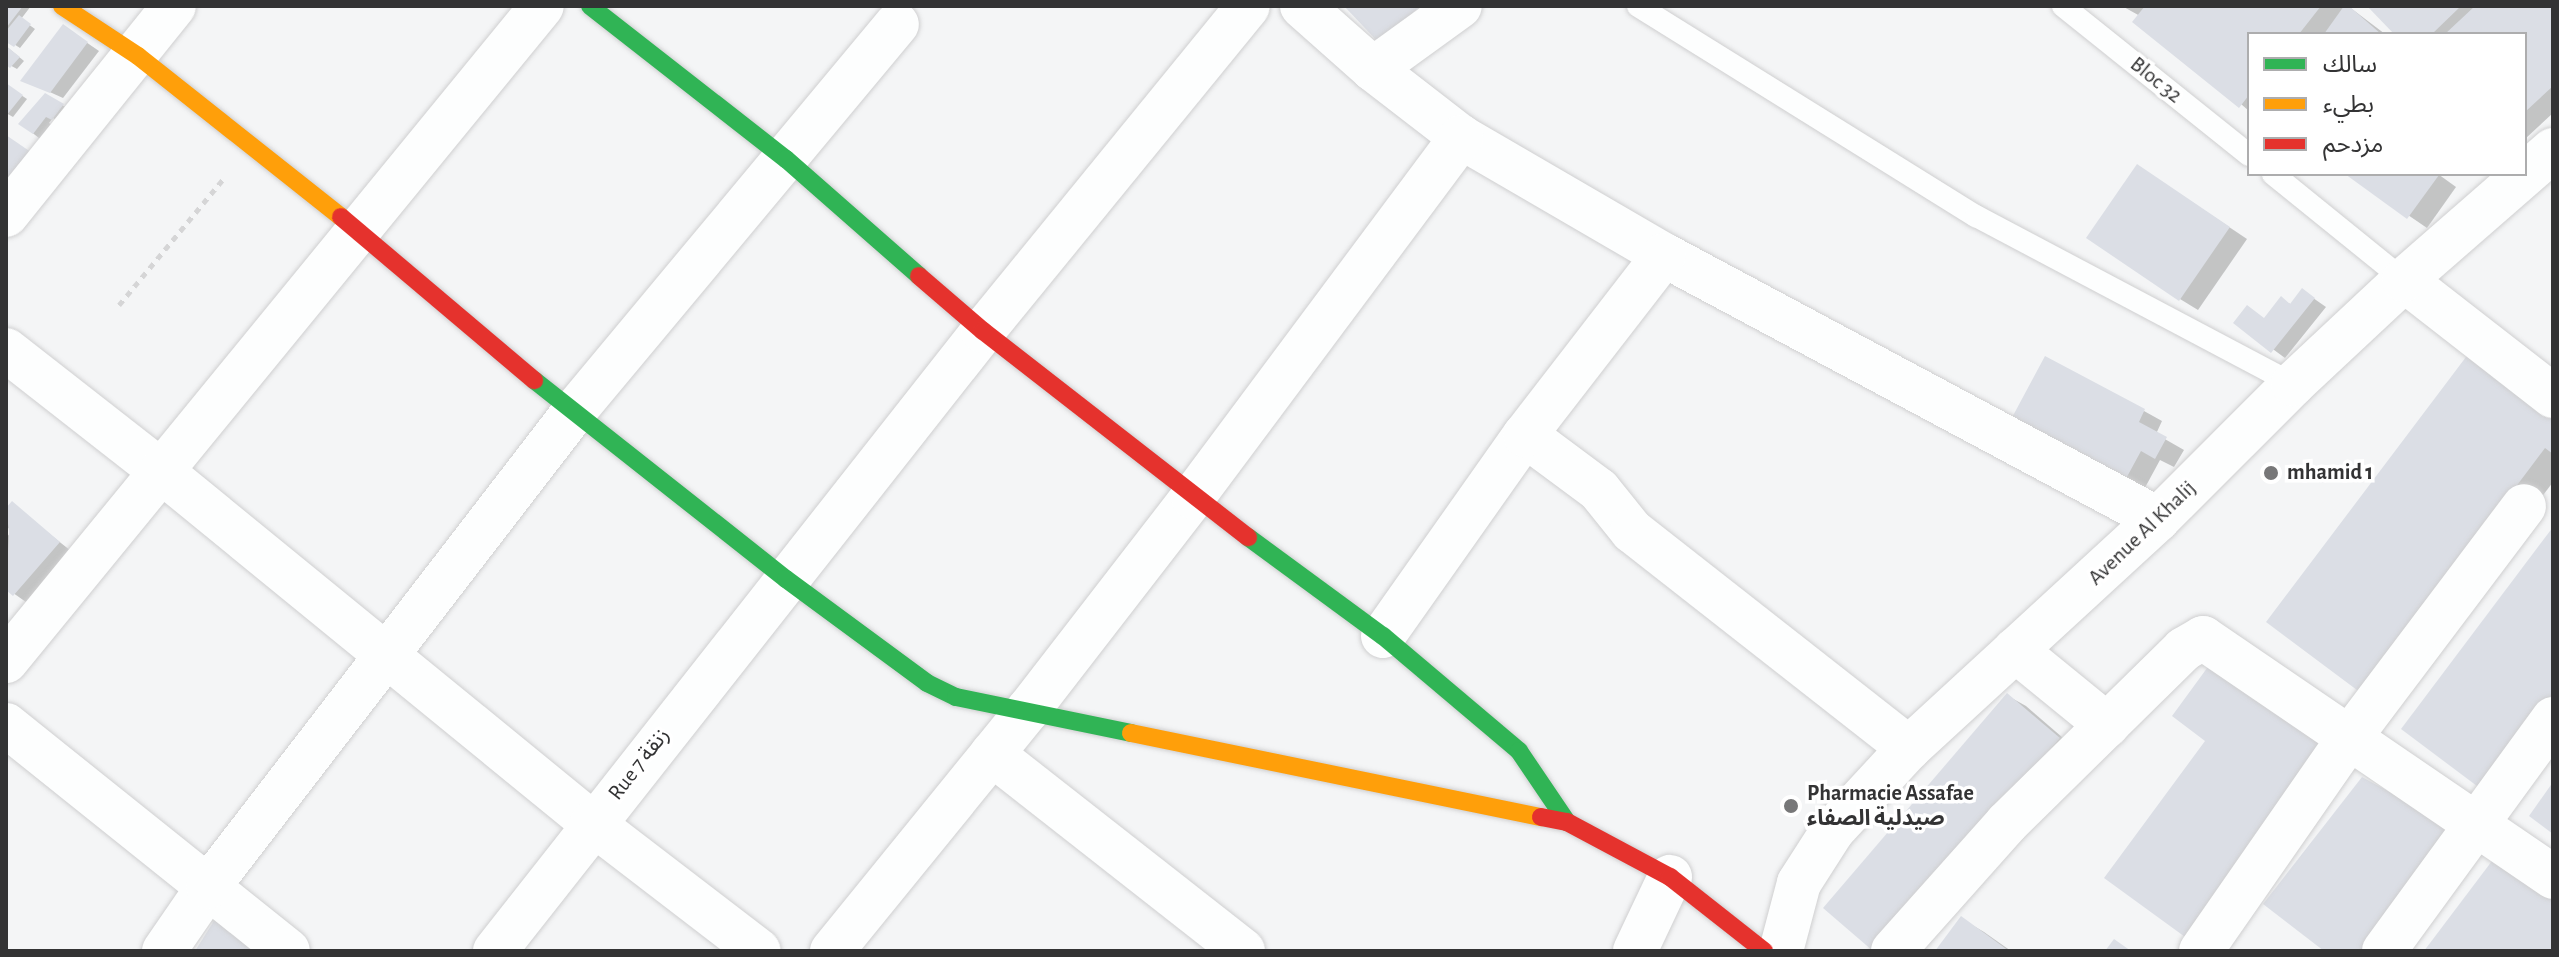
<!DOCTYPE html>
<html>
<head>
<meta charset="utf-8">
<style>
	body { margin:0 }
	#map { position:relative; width:2559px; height:957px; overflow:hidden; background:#f4f5f6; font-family:"Alegreya Sans","Noto Sans Arabic",sans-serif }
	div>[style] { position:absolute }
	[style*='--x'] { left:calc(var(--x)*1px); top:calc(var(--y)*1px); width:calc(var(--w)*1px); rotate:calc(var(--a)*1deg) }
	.shadow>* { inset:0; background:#0003 }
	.building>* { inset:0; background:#dbdee5 }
	.path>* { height:5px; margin-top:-2.5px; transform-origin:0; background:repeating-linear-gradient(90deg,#d5d5d6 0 6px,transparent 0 12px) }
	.roads { filter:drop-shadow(0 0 2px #cfcfd0) drop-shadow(0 0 2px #cfcfd0) }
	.lane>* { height:22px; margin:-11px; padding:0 11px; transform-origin:11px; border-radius:11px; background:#fdfefe }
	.street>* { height:44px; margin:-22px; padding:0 22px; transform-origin:22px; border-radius:22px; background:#fdfefe }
	.fast>* { height:18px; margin:-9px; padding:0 9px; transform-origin:9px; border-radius:9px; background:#30b455 }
	.slow>* { height:18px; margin:-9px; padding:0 9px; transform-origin:9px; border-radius:9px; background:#ff9f0a }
	.jam>* { height:18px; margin:-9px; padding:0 9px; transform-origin:9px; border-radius:9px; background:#e5322d }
	.dots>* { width:22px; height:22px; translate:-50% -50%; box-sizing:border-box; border:4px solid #fff; border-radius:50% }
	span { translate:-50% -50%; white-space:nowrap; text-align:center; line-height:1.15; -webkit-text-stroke:7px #fff; paint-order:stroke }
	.street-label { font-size:22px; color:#333334 }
	.poi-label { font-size:22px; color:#333334; font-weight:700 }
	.left { translate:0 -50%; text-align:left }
	.frame { position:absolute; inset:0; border:8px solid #333334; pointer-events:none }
	.legend { position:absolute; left:2247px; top:32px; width:280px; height:144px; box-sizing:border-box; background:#fff; border:2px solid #adadae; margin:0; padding:10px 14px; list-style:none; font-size:24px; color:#333334 }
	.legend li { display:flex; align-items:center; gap:16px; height:40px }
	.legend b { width:40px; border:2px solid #adadae }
</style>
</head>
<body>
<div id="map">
	<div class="shadow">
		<i style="clip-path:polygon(6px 6px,31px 6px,21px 19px,35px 29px,20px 48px,6px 39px,9px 8px)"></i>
		<i style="clip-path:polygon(2122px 6px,2348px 6px,2385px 34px,2249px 34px,2249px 111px,2140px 16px)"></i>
		<i style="clip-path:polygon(2370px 6px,2553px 6px,2553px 113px,2525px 139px,2525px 34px,2397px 34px)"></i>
		<i style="clip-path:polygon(64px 27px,99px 51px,63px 98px,23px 80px)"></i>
		<i style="clip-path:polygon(6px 46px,24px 61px,17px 69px,6px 63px)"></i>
		<i style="clip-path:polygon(6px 85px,27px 99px,13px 117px,6px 113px)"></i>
		<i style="clip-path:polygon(evenodd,46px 96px,69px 109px,57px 152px,21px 124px,46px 96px,53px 118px,58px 121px,54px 126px,49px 123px,53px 118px)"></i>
		<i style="clip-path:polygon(2138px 166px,2247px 239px,2198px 310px,2180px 299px)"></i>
		<i style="clip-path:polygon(2348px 174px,2438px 174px,2456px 187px,2427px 228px)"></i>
		<i style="clip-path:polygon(2303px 291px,2326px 307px,2285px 358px,2236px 322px,2265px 319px,2281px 299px,2292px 305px)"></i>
		<i style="clip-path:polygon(2553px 408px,2553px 482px,2385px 705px)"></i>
		<i style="clip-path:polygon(2144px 411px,2162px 421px,2156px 434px,2184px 450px,2174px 467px,2160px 460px,2141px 495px,2029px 434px)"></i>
		<i style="clip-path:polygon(12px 504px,71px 551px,26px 602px,6px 588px,6px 538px,12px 531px,6px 526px,6px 511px)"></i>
		<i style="clip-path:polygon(2008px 696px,2026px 706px,2077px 750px,1904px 951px)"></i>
		<i style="clip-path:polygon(1962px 919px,1984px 932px,2011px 951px,1938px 951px)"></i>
	</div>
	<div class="building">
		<i style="clip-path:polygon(8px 6px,23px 6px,6px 28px,6px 9px)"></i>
		<i style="clip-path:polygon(1344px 6px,1420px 6px,1380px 44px)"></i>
		<i style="clip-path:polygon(2145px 6px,2321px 6px,2299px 34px,2249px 34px,2249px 95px,2239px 108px,2132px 22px)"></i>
		<i style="clip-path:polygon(2344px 6px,2349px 6px,2381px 34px,2324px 34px)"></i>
		<i style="clip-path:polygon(2367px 6px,2461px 6px,2432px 34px,2394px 34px)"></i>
		<i style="clip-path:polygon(2475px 6px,2553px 6px,2553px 86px,2525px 112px,2525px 34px,2445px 34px)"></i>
		<i style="clip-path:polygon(19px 15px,31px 24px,14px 47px,6px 42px,6px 31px)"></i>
		<i style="clip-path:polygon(63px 24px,88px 42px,50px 93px,20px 81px)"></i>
		<i style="clip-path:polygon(6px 46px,20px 57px,10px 68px,6px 65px)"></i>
		<i style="clip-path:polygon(6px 83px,23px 95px,6px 116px)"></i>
		<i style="clip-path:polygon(45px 93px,64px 104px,52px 120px,46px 117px,33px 134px,18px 124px)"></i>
		<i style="clip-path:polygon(6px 135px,41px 159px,6px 187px)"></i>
		<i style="clip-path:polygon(2137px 164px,2230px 227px,2179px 301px,2086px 238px)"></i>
		<i style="clip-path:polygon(2345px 174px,2437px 174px,2439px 175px,2407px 219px)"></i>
		<i style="clip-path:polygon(2302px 288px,2315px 298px,2271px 353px,2233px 323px,2247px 305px,2264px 318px,2281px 296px,2290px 304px)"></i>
		<i style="clip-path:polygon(2472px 349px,2553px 410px,2553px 454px,2545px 448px,2361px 693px,2266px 622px)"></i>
		<i style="clip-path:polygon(2045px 356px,2145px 409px,2139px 422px,2167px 437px,2155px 459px,2141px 451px,2122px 486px,2008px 425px)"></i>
		<i style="clip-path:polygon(12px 501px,60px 542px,13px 596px,6px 590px,9px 532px,6px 508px)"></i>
		<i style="clip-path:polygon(2553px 527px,2553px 693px,2481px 789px,2401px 729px)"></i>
		<i style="clip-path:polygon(2221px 649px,2342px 737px,2192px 942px,2104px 878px,2205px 741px,2172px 716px)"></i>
		<i style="clip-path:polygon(2007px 693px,2060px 738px,1877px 951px,1873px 951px,1823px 908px)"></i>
		<i style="clip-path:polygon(2362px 777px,2450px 825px,2361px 951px,2324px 951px,2263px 904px)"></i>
		<i style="clip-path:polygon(2553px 782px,2553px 834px,2529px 816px)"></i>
		<i style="clip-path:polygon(2498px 853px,2553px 895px,2553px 951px,2424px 951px)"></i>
		<i style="clip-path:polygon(217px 916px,271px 951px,195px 951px)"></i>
		<i style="clip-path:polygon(1961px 916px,2009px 951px,1935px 951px)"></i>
		<i style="clip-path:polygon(2114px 939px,2131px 951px,2105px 951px)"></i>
	</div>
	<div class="path">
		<i style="--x:119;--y:305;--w:165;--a:-50.4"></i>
	</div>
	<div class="roads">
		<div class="lane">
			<i style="--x:1638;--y:6;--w:398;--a:31.9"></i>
			<i style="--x:1976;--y:216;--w:359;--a:27.9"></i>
			<i style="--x:2063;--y:6;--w:238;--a:38.7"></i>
			<i style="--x:2273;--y:174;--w:169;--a:39"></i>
		</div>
		<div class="street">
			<i style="--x:1302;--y:6;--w:95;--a:41.6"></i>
			<i style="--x:1373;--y:69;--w:111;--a:37.7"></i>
			<i style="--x:1461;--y:137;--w:235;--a:30.2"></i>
			<i style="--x:1664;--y:255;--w:560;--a:28.12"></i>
			<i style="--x:1373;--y:69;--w:107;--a:-35.9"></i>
			<i style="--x:6;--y:215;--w:268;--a:-51.2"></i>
			<i style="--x:2404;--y:280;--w:189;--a:37.9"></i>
			<i style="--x:6;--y:350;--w:197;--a:38"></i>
			<i style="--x:161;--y:471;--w:556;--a:39.24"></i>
			<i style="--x:592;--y:823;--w:210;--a:37.5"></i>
			<i style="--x:1525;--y:435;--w:92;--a:36.6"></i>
			<i style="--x:1599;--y:490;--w:53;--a:51.2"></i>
			<i style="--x:1632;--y:531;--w:352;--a:38.1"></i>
			<i style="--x:1383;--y:636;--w:246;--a:-54.8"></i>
			<i style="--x:1525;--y:435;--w:227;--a:-52.3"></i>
			<i style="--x:2015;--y:650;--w:119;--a:39.2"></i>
			<i style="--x:6;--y:661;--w:846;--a:-50.71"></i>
			<i style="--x:6;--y:725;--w:361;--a:38.7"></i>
			<i style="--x:992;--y:754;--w:319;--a:38.1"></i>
			<i style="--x:164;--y:951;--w:78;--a:-55.5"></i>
			<i style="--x:208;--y:887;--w:598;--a:-52.4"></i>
			<i style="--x:573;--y:413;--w:506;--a:-50.21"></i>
			<i style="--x:495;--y:951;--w:789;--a:-51.79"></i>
			<i style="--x:983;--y:331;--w:419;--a:-50.8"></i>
			<i style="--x:832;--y:951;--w:312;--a:-50.9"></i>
			<i style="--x:1029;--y:709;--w:268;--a:-52.3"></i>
			<i style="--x:1193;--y:497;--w:449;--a:-53.3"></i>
			<i style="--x:1635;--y:951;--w:82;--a:-64.7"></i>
			<i style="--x:1781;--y:951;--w:70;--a:-75.2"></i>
			<i style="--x:1799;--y:883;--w:63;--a:-57.3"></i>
			<i style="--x:1833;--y:830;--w:112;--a:-47.2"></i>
			<i style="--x:1909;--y:748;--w:338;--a:-42.6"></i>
			<i style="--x:2158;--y:519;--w:191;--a:-45"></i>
			<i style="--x:2293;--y:384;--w:152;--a:-43.1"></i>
			<i style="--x:2404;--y:280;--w:198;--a:-41.1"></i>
			<i style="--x:1893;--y:951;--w:171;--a:-48.3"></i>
			<i style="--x:2007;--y:823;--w:248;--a:-44.5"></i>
			<i style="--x:2184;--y:649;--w:22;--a:-30"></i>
			<i style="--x:2203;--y:638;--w:424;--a:34.3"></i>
			<i style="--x:2201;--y:951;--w:261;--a:-55.2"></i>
			<i style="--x:2350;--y:737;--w:289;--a:-53"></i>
			<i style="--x:2384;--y:951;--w:287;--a:-53.9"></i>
		</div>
		<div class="fast">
			<i style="--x:590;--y:6;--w:249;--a:38"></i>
			<i style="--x:786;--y:159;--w:177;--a:41.3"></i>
			<i style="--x:534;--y:380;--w:321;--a:38.3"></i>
			<i style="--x:786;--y:579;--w:175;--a:36.4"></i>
			<i style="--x:927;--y:683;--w:32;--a:26"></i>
			<i style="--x:956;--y:697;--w:179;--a:11.6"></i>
			<i style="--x:1248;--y:537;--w:167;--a:36.3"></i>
			<i style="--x:1383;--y:636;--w:178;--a:40.2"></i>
			<i style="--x:1519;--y:751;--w:86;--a:55.9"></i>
		</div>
		<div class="slow">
			<i style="--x:62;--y:6;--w:91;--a:33.3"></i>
			<i style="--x:138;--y:56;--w:259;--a:38.4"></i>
			<i style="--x:1131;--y:733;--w:419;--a:11.6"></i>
		</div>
		<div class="jam">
			<i style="--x:341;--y:217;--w:253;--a:40.2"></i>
			<i style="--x:919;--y:276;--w:84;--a:40.7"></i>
			<i style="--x:983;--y:331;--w:336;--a:37.9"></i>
			<i style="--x:1541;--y:817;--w:26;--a:11"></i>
			<i style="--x:1567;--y:822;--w:117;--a:28.1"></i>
			<i style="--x:1670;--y:877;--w:120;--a:38.2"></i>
		</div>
	</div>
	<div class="dots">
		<i style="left:2271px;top:473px;background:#777778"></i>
		<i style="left:1791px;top:806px;background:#777778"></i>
	</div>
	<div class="street-label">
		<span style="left:2156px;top:80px;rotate:39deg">Bloc 32</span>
		<span style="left:2142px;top:533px;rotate:-44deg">Avenue Al Khalij</span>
		<span style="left:639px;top:764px;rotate:-52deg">Rue 7 زنقة</span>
	</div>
	<div class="poi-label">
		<span class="left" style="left:2287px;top:473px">mhamid 1</span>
		<span class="left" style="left:1807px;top:806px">Pharmacie Assafae<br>صيدلية الصفاء</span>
	</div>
	<div class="frame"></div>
	<ul class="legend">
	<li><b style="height:10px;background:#30b455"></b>سالك</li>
	<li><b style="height:10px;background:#ff9f0a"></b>بطيء</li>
	<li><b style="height:10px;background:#e5322d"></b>مزدحم</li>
	</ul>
</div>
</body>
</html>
